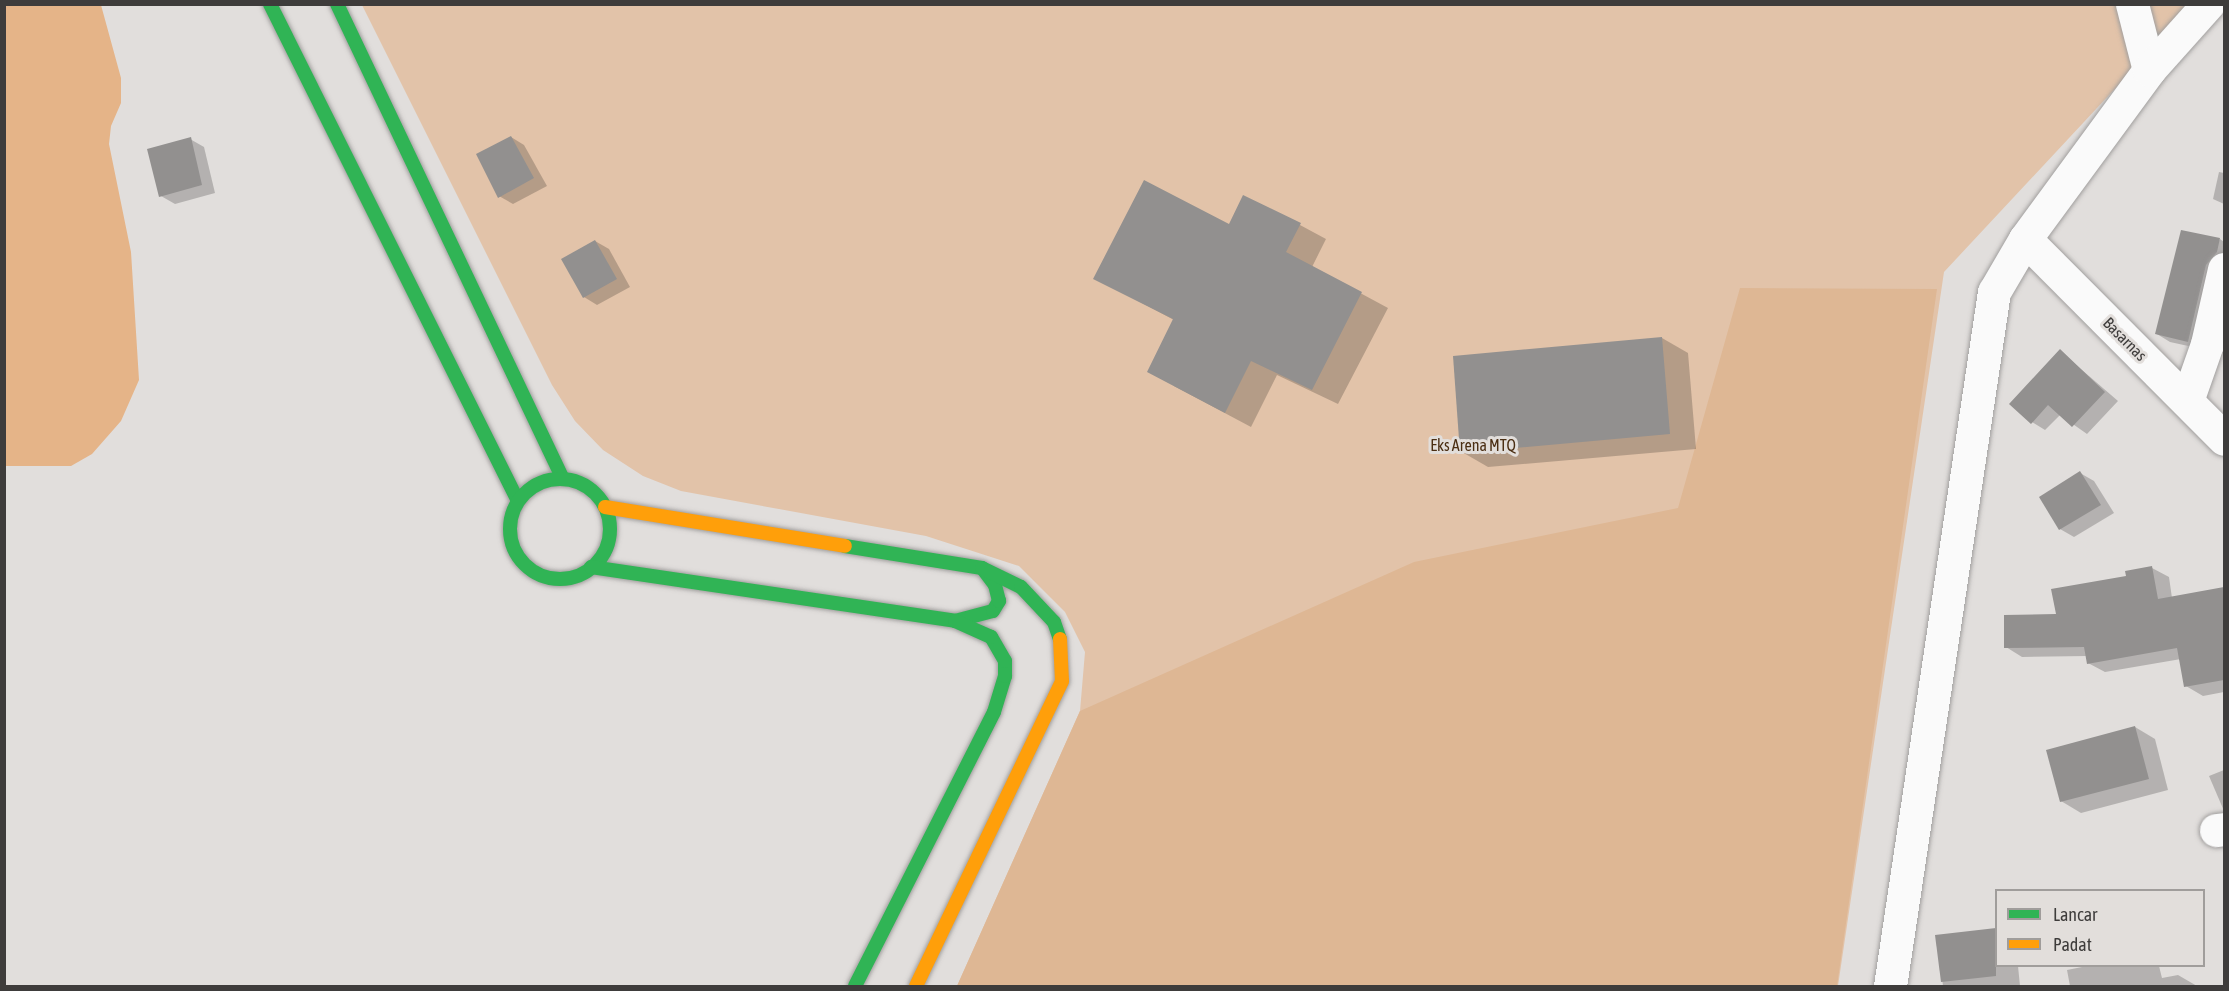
<!DOCTYPE html>
<html>
<head>
<meta charset="utf-8">
<style>
	body { margin:0 }
	#map { position:relative; width:2229px; height:991px; overflow:hidden; background:#e1dedc; font-family:"Asap Condensed",sans-serif }
	div>[style] { position:absolute }
	[style*='--x'] { left:calc(var(--x)*1px); top:calc(var(--y)*1px); width:calc(var(--w)*1px); rotate:calc(var(--a)*1deg) }
	.green>* { inset:0; background:#e2c3a9 }
	.forest>* { inset:0; background:#deb794 }
	.water>* { inset:0; background:#e5b488 }
	.shadow>* { inset:0; background:#0003 }
	.building>* { inset:0; background:#92908f }
	.roads { filter:drop-shadow(0 0 2px #a19f9e) drop-shadow(0 0 2px #a19f9e) }
	.street>* { height:33px; margin:-16.5px; padding:0 16.5px; transform-origin:16.5px; border-radius:16.5px; background:#fafafa }
	.fast>* { height:14px; margin:-7px; padding:0 7px; transform-origin:7px; border-radius:7px; background:#30b455 }
	.fast>.ring { margin:-7px; padding:0; box-sizing:content-box; background:none; border:14px solid #30b455; border-radius:50% }
	.slow>* { height:14px; margin:-7px; padding:0 7px; transform-origin:7px; border-radius:7px; background:#ff9f0a }
	span { translate:-50% -50%; white-space:nowrap; text-align:center; line-height:1.15; -webkit-text-stroke:6px #e2dedb; paint-order:stroke }
	.street-label { font-size:16px; color:#3e3c3b }
	.park-label { font-size:16px; color:#4a2e13 }
	.frame { position:absolute; inset:0; border:6px solid #3e3c3b; pointer-events:none }
	.legend { position:absolute; left:1995px; top:889px; width:210px; height:78px; box-sizing:border-box; background:#e2dedb; border:2px solid #a09d9b; margin:0; padding:8px 10px; list-style:none; font-size:18px; color:#3e3c3b }
	.legend li { display:flex; align-items:center; gap:12px; height:30px }
	.legend b { width:30px; border:2px solid #a09d9b }
</style>
</head>
<body>
<div id="map">
	<div class="green">
		<i style="clip-path:polygon(362px 5px,2193px 5px,1944px 272px,1838px 986px,957px 986px,1080px 711px,1085px 652px,1065px 612px,1019px 566px,926px 536px,681px 491px,643px 476px,603px 450px,575px 421px,552px 385px)"></i>
	</div>
	<div class="forest">
		<i style="clip-path:polygon(1740px 288px,1937px 289px,1837px 986px,957px 986px,1080px 711px,1414px 562px,1678px 508px)"></i>
	</div>
	<div class="water">
		<i style="clip-path:polygon(4px 5px,101px 5px,121px 78px,121px 103px,111px 126px,109px 144px,131px 252px,139px 380px,121px 421px,92px 454px,71px 466px,5px 466px)"></i>
	</div>
	<div class="shadow">
		<i style="clip-path:polygon(511px 137px,524px 145px,547px 186px,513px 204px,499px 196px)"></i>
		<i style="clip-path:polygon(190px 139px,204px 147px,215px 193px,175px 204px,161px 196px)"></i>
		<i style="clip-path:polygon(2219px 172px,2224px 173px,2224px 204px,2213px 199px)"></i>
		<i style="clip-path:polygon(1300px 225px,1326px 239px,1312px 267px,1388px 308px,1338px 404px,1277px 375px,1251px 427px,1174px 386px,1174px 320px,1095px 278px,1229px 226px)"></i>
		<i style="clip-path:polygon(2220px 239px,2224px 242px,2224px 267px,2202px 349px,2170px 342px,2157px 334px)"></i>
		<i style="clip-path:polygon(595px 241px,609px 249px,630px 287px,597px 305px,584px 297px)"></i>
		<i style="clip-path:polygon(1662px 338px,1688px 353px,1696px 449px,1488px 467px,1462px 452px)"></i>
		<i style="clip-path:polygon(2060px 351px,2118px 401px,2087px 434px,2060px 415px,2045px 430px,2032px 422px)"></i>
		<i style="clip-path:polygon(2080px 473px,2094px 481px,2114px 513px,2074px 537px,2060px 529px,2041px 497px)"></i>
		<i style="clip-path:polygon(2152px 568px,2169px 577px,2172px 598px,2224px 588px,2224px 692px,2203px 696px,2186px 686px,2181px 659px,2105px 672px,2088px 663px,2087px 656px,2022px 657px,2006px 647px,2128px 577px)"></i>
		<i style="clip-path:polygon(2135px 727px,2155px 739px,2168px 790px,2081px 813px,2061px 801px)"></i>
		<i style="clip-path:polygon(2224px 770px,2224px 811px,2209px 776px)"></i>
		<i style="clip-path:polygon(1996px 930px,1996px 966px,2018px 966px,2020px 986px,1943px 986px,1937px 937px)"></i>
		<i style="clip-path:polygon(2087px 966px,2159px 966px,2162px 978px,2178px 975px,2197px 986px,2070px 986px,2067px 970px)"></i>
	</div>
	<div class="building">
		<i style="clip-path:polygon(511px 136px,534px 178px,498px 198px,476px 154px)"></i>
		<i style="clip-path:polygon(191px 137px,202px 185px,159px 197px,147px 149px)"></i>
		<i style="clip-path:polygon(1144px 180px,1229px 224px,1243px 195px,1301px 223px,1286px 252px,1362px 292px,1312px 390px,1251px 361px,1225px 413px,1147px 372px,1173px 319px,1093px 279px)"></i>
		<i style="clip-path:polygon(2181px 230px,2220px 238px,2217px 252px,2206px 265px,2188px 342px,2155px 334px)"></i>
		<i style="clip-path:polygon(595px 240px,617px 279px,583px 298px,561px 259px)"></i>
		<i style="clip-path:polygon(1662px 337px,1670px 434px,1460px 453px,1453px 356px)"></i>
		<i style="clip-path:polygon(2060px 349px,2105px 392px,2072px 427px,2048px 405px,2031px 424px,2009px 404px)"></i>
		<i style="clip-path:polygon(2080px 471px,2101px 505px,2059px 530px,2039px 497px)"></i>
		<i style="clip-path:polygon(2152px 566px,2158px 599px,2224px 587px,2224px 680px,2184px 687px,2177px 648px,2087px 664px,2084px 647px,2004px 648px,2004px 615px,2056px 614px,2051px 589px,2126px 576px,2125px 571px)"></i>
		<i style="clip-path:polygon(2135px 726px,2149px 779px,2060px 802px,2046px 750px)"></i>
		<i style="clip-path:polygon(1996px 928px,1996px 976px,1941px 982px,1935px 935px)"></i>
	</div>
	<div class="roads">
		<div class="street">
			<i style="--x:2132;--y:4;--w:68;--a:75.6"></i>
			<i style="--x:2025;--y:239;--w:282;--a:45.1"></i>
			<i style="--x:2187;--y:401;--w:60;--a:-70.7"></i>
			<i style="--x:2207;--y:344;--w:77;--a:-77.2"></i>
			<i style="--x:2216;--y:830;--w:8;--a:-7"></i>
			<i style="--x:1890;--y:986;--w:702;--a:-81.48"></i>
			<i style="--x:1994;--y:292;--w:61;--a:-59.7"></i>
			<i style="--x:2025;--y:239;--w:210;--a:-53.7"></i>
			<i style="--x:2149;--y:70;--w:89;--a:-48.2"></i>
		</div>
		<div class="fast">
			<i style="--x:270;--y:4;--w:555;--a:63.48"></i>
			<i style="--x:337;--y:4;--w:526;--a:64.56"></i>
			<i class="ring" style="left:510px;top:479px;width:86px;height:86px"></i>
			<i style="--x:591;--y:567;--w:368;--a:8.4"></i>
			<i style="--x:955;--y:621;--w:39;--a:-15"></i>
			<i style="--x:993;--y:611;--w:12;--a:-59"></i>
			<i style="--x:999;--y:601;--w:16;--a:-104"></i>
			<i style="--x:995;--y:585;--w:21;--a:-127"></i>
			<i style="--x:982;--y:568;--w:139;--a:-170.9"></i>
			<i style="--x:982;--y:568;--w:43;--a:26"></i>
			<i style="--x:1021;--y:587;--w:48;--a:46.7"></i>
			<i style="--x:1054;--y:622;--w:18;--a:71"></i>
			<i style="--x:855;--y:986;--w:307;--a:-63.1"></i>
			<i style="--x:994;--y:712;--w:38;--a:-73"></i>
			<i style="--x:1005;--y:676;--w:15;--a:-90"></i>
			<i style="--x:1005;--y:661;--w:28;--a:-120"></i>
			<i style="--x:991;--y:637;--w:39;--a:-156"></i>
		</div>
		<div class="slow">
			<i style="--x:605;--y:507;--w:243;--a:9.2"></i>
			<i style="--x:916;--y:986;--w:338;--a:-64.4"></i>
			<i style="--x:1062;--y:681;--w:42;--a:-92.7"></i>
		</div>
	</div>
	<div class="street-label">
		<span style="left:2125px;top:339px;rotate:45deg">Basarnas</span>
	</div>
	<div class="park-label">
		<span style="left:1473px;top:445px">Eks Arena MTQ</span>
	</div>
	<div class="frame"></div>
	<ul class="legend">
	<li><b style="height:8px;background:#30b455"></b>Lancar</li>
	<li><b style="height:8px;background:#ff9f0a"></b>Padat</li>
	</ul>
</div>
</body>
</html>
